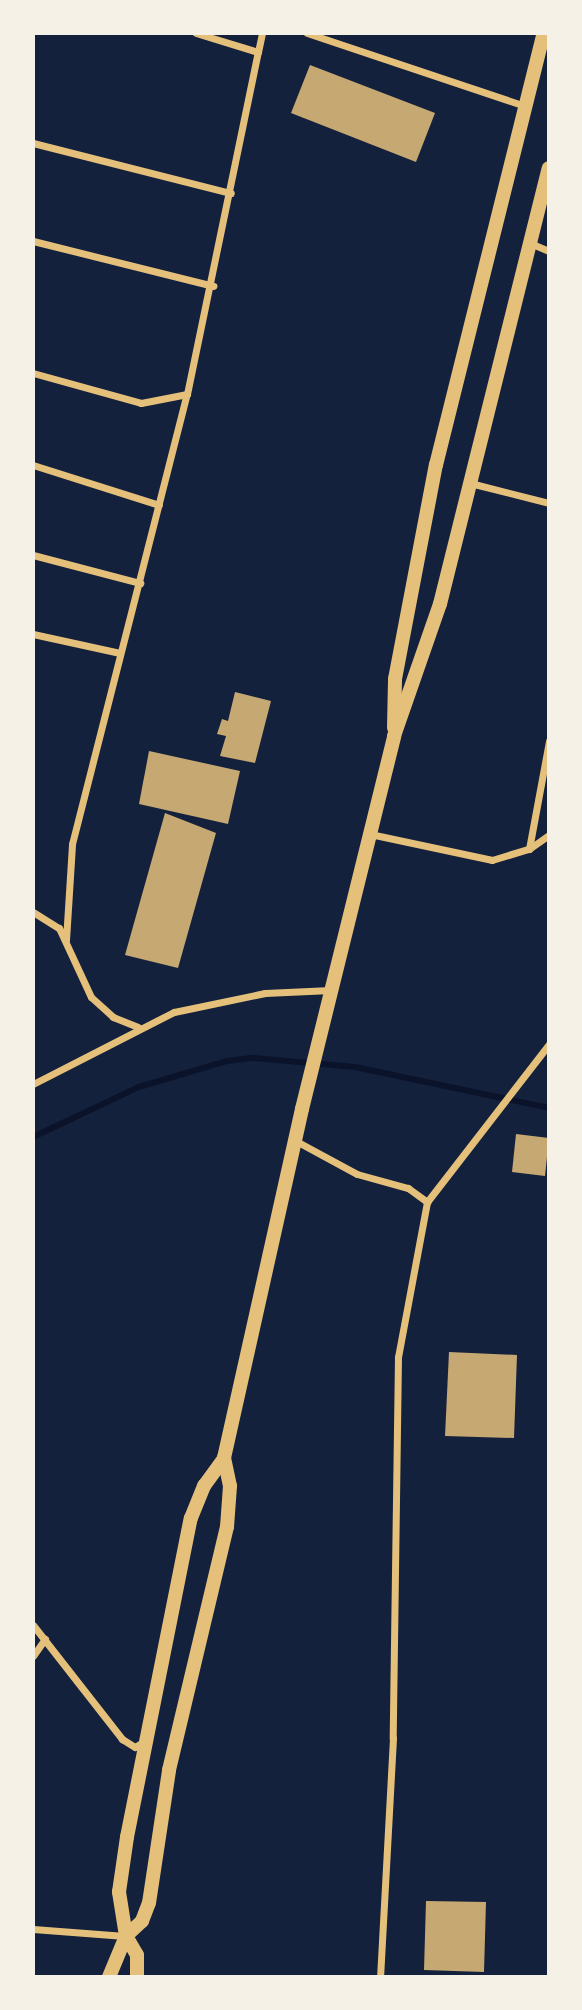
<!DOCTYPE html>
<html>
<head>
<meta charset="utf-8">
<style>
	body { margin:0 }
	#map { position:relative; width:582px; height:2010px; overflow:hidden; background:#14213d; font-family:Barlow,sans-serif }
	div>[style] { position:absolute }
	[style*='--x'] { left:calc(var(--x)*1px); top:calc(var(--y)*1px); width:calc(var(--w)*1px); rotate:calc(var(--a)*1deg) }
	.stream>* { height:6px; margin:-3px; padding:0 3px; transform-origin:3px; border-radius:3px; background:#0b132b }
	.building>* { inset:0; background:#c6a872 }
	.minor>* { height:7px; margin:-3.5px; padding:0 3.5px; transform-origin:3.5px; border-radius:3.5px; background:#e5c07b }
	.secondary>* { height:14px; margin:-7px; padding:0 7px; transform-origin:7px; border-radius:7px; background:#e5c07b }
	span { translate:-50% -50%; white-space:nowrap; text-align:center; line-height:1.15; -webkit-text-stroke:5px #f6f1e7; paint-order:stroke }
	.frame { position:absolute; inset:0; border:35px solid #f6f1e7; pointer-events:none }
</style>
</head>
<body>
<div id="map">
	<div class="stream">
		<i style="--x:33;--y:1137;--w:117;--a:-25.3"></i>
		<i style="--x:139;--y:1087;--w:92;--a:-16.5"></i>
		<i style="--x:227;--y:1061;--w:26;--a:-7"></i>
		<i style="--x:253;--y:1058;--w:102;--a:5"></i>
		<i style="--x:355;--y:1067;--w:198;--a:11.9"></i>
	</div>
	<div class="building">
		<i style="clip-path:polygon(310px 65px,435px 113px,416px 162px,291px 113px)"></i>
		<i style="clip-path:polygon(235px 692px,271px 701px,255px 763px,220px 756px,226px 736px,217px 734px,222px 719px,228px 721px)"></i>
		<i style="clip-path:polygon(149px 751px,240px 771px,228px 824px,139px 804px)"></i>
		<i style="clip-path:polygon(165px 813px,216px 833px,178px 968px,125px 955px)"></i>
		<i style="clip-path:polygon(516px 1134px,549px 1138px,545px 1176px,512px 1172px)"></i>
		<i style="clip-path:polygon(449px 1352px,517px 1355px,514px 1438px,445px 1436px)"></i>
		<i style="clip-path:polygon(426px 1901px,486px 1902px,484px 1972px,424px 1970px)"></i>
	</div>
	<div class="minor">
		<i style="--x:307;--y:33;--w:230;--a:18.5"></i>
		<i style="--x:258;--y:52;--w:19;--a:-78"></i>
		<i style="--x:33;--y:143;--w:204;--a:14.2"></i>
		<i style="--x:33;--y:241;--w:186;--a:14"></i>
		<i style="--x:530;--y:243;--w:21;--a:23"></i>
		<i style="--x:33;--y:373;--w:112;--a:15.5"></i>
		<i style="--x:141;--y:403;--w:47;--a:-11.1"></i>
		<i style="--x:33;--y:465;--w:132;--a:17.6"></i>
		<i style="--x:470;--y:483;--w:81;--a:14.2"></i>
		<i style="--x:33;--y:555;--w:111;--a:14.7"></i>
		<i style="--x:33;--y:634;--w:89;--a:12.3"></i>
		<i style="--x:370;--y:834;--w:125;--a:12"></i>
		<i style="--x:492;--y:860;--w:39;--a:-17"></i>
		<i style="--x:529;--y:849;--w:24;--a:-35"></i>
		<i style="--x:529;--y:849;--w:110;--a:-79.5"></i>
		<i style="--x:33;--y:912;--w:31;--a:32"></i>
		<i style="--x:59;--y:928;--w:76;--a:65.1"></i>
		<i style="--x:91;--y:997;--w:30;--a:42"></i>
		<i style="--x:113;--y:1017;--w:27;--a:22"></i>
		<i style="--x:66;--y:940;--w:96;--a:-86.4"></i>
		<i style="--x:72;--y:844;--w:464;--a:-75.7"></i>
		<i style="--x:187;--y:394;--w:349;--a:-78.3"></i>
		<i style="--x:258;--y:52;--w:65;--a:-163"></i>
		<i style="--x:33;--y:1084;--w:158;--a:-27.1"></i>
		<i style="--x:174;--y:1012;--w:93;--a:-11.8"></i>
		<i style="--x:265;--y:993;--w:66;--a:-2.6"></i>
		<i style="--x:296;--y:1141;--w:69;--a:28.4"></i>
		<i style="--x:357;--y:1174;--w:53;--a:15.4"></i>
		<i style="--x:408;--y:1188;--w:24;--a:36"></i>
		<i style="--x:427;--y:1202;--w:158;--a:100.6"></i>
		<i style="--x:398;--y:1357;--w:381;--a:90.8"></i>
		<i style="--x:393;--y:1738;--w:239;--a:93.1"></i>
		<i style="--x:427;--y:1202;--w:200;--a:-52.3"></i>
		<i style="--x:33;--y:1625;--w:145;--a:52"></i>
		<i style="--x:122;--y:1739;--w:15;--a:32"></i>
		<i style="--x:135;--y:1747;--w:9;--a:-32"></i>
		<i style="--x:33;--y:1656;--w:21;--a:-55"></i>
		<i style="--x:33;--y:1929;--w:92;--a:4.4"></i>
	</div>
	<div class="secondary">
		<i style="--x:394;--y:728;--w:49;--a:-88.8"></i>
		<i style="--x:395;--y:679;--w:218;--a:-79.2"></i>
		<i style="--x:436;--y:465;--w:445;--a:-76"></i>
		<i style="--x:109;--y:1977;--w:44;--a:-67.5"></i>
		<i style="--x:126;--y:1936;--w:45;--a:-99"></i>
		<i style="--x:119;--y:1892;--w:56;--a:-81.7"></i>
		<i style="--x:127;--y:1837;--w:325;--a:-78.7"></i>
		<i style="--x:191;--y:1518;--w:35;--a:-68"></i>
		<i style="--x:204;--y:1486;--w:34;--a:-54"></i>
		<i style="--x:224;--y:1458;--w:358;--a:-77.4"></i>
		<i style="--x:302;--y:1109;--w:384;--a:-76.1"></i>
		<i style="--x:394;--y:736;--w:140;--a:-70.8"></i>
		<i style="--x:440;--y:604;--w:449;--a:-76"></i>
		<i style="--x:137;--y:1977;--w:22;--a:-90"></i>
		<i style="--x:137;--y:1955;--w:22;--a:-120"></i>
		<i style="--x:126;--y:1936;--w:22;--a:-43"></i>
		<i style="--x:142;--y:1921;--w:19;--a:-69"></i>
		<i style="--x:149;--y:1903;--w:134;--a:-81.4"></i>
		<i style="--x:169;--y:1770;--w:250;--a:-76.6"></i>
		<i style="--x:227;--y:1527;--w:41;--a:-85.8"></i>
		<i style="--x:230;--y:1486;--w:29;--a:-102"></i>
	</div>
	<div class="frame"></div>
</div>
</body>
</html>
